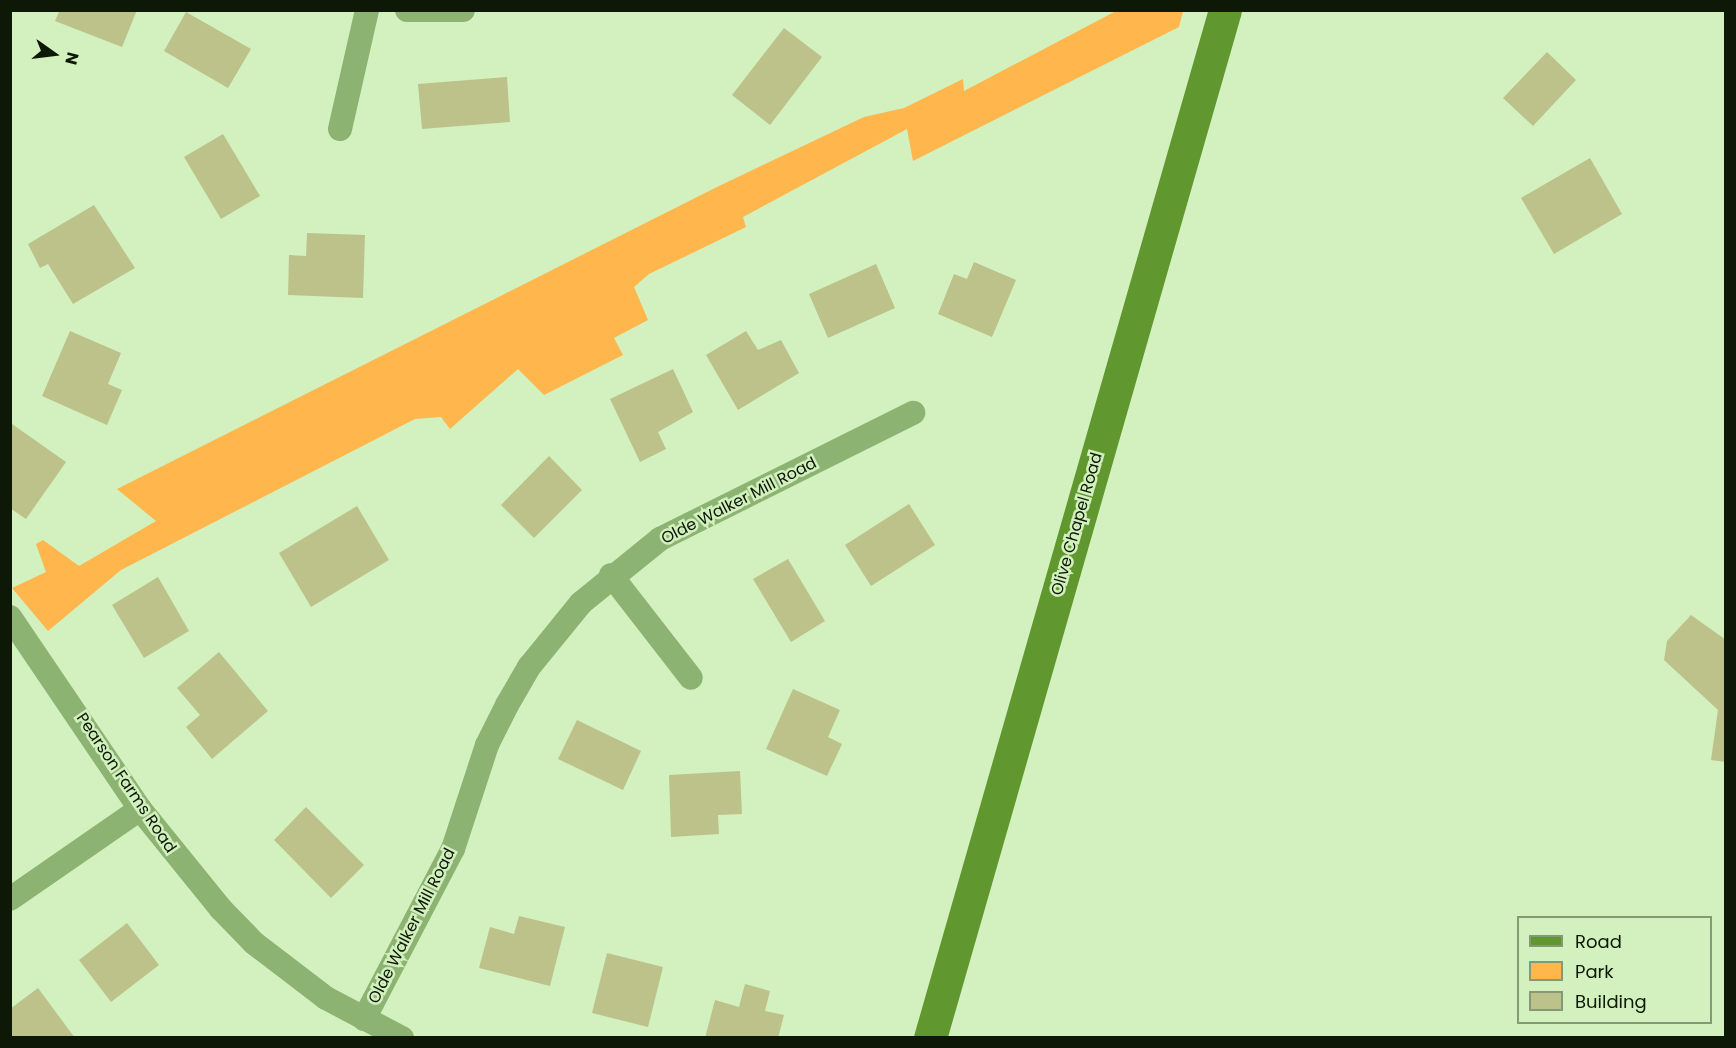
<!DOCTYPE html>
<html>
<head>
<meta charset="utf-8">
<style>
	body { margin:0 }
	#map { position:relative; width:1736px; height:1048px; overflow:hidden; background:#d2f1be; font-family:Poppins,sans-serif }
	div>[style] { position:absolute }
	[style*='--x'] { left:calc(var(--x)*1px); top:calc(var(--y)*1px); width:calc(var(--w)*1px); rotate:calc(var(--a)*1deg) }
	.green>* { inset:0; background:#feb64d }
	.building>* { inset:0; background:#bcc28a }
	.street>* { height:24px; margin:-12px; padding:0 12px; transform-origin:12px; border-radius:12px; background:#8db372 }
	.secondary>* { height:33px; margin:-16.5px; padding:0 16.5px; transform-origin:16.5px; border-radius:16.5px; background:#60982f }
	span { translate:-50% -50%; white-space:nowrap; text-align:center; line-height:1.15; -webkit-text-stroke:5px #d2f1be; paint-order:stroke }
	.street-label { font-size:16px; color:#0d1806 }
	.frame { position:absolute; inset:0; border:12px solid #0d1806; pointer-events:none }
	.legend { position:absolute; left:1517px; top:916px; width:195px; height:108px; box-sizing:border-box; background:#d2f1be; border:2px solid #839a74; margin:0; padding:8px 10px; list-style:none; font-size:18px; color:#0d1806 }
	.legend li { display:flex; align-items:center; gap:12px; height:30px }
	.legend b { width:30px; border:2px solid #839a74 }
	.north { position:absolute; left:24px; top:24px; width:60px; height:60px; -webkit-text-stroke:4px #d2f1be; paint-order:stroke; rotate:104deg; font-size:16px; font-weight:700; line-height:24px; text-align:center; color:#0d1806 }
	.north::after { content:''; display:block; margin:auto; width:21px; height:27px; background:#0d1806; clip-path:polygon(50% 0,100% 100%,50% 72%,0 100%) }
</style>
</head>
<body>
<div id="map">
	<div class="green">
		<i style="clip-path:polygon(1116px 11px,1183px 11px,1179px 27px,913px 161px,907px 129px,743px 217px,746px 227px,649px 274px,634px 287px,648px 320px,614px 338px,623px 355px,544px 395px,518px 369px,450px 429px,441px 417px,415px 419px,121px 570px,48px 631px,12px 588px,46px 572px,36px 544px,43px 540px,79px 566px,156px 521px,117px 489px,717px 187px,864px 117px,904px 108px,963px 79px,964px 91px)"></i>
	</div>
	<div class="building">
		<i style="clip-path:polygon(60px 10px,137px 10px,122px 47px,55px 21px)"></i>
		<i style="clip-path:polygon(186px 12px,251px 49px,228px 88px,164px 51px)"></i>
		<i style="clip-path:polygon(784px 28px,822px 57px,770px 125px,732px 95px)"></i>
		<i style="clip-path:polygon(1547px 52px,1576px 80px,1533px 126px,1503px 98px)"></i>
		<i style="clip-path:polygon(507px 77px,510px 122px,422px 129px,418px 84px)"></i>
		<i style="clip-path:polygon(223px 134px,260px 196px,221px 219px,184px 157px)"></i>
		<i style="clip-path:polygon(1590px 158px,1622px 214px,1554px 254px,1521px 198px)"></i>
		<i style="clip-path:polygon(94px 205px,135px 268px,73px 304px,48px 264px,40px 268px,28px 244px)"></i>
		<i style="clip-path:polygon(307px 233px,365px 235px,363px 298px,288px 295px,289px 255px,306px 256px)"></i>
		<i style="clip-path:polygon(974px 262px,1016px 280px,992px 337px,938px 314px,954px 274px,967px 279px)"></i>
		<i style="clip-path:polygon(876px 264px,895px 308px,828px 338px,809px 294px)"></i>
		<i style="clip-path:polygon(70px 331px,121px 353px,108px 384px,122px 390px,107px 425px,42px 396px)"></i>
		<i style="clip-path:polygon(746px 331px,758px 350px,781px 340px,799px 373px,738px 410px,706px 355px)"></i>
		<i style="clip-path:polygon(673px 369px,693px 412px,658px 432px,666px 449px,640px 462px,610px 399px)"></i>
		<i style="clip-path:polygon(12px 424px,66px 462px,26px 519px,10px 508px)"></i>
		<i style="clip-path:polygon(549px 456px,582px 490px,534px 538px,501px 505px)"></i>
		<i style="clip-path:polygon(909px 504px,935px 545px,871px 586px,845px 545px)"></i>
		<i style="clip-path:polygon(357px 506px,389px 560px,311px 607px,279px 553px)"></i>
		<i style="clip-path:polygon(788px 559px,825px 621px,791px 642px,753px 579px)"></i>
		<i style="clip-path:polygon(158px 577px,189px 631px,144px 658px,112px 605px)"></i>
		<i style="clip-path:polygon(1691px 615px,1726px 640px,1726px 762px,1711px 760px,1718px 710px,1664px 660px,1667px 641px)"></i>
		<i style="clip-path:polygon(219px 652px,268px 711px,212px 759px,186px 727px,200px 715px,177px 688px)"></i>
		<i style="clip-path:polygon(793px 689px,840px 710px,828px 737px,842px 744px,827px 776px,766px 749px)"></i>
		<i style="clip-path:polygon(577px 720px,641px 751px,623px 790px,558px 759px)"></i>
		<i style="clip-path:polygon(740px 771px,742px 814px,718px 815px,719px 834px,671px 837px,669px 775px)"></i>
		<i style="clip-path:polygon(306px 807px,364px 865px,331px 898px,274px 840px)"></i>
		<i style="clip-path:polygon(519px 916px,565px 927px,550px 986px,479px 968px,490px 927px,514px 934px)"></i>
		<i style="clip-path:polygon(127px 923px,159px 965px,111px 1002px,79px 960px)"></i>
		<i style="clip-path:polygon(607px 953px,663px 967px,648px 1027px,592px 1013px)"></i>
		<i style="clip-path:polygon(745px 984px,770px 991px,765px 1011px,784px 1015px,778px 1038px,705px 1038px,715px 1000px,739px 1007px)"></i>
		<i style="clip-path:polygon(38px 988px,75px 1038px,10px 1038px,10px 1009px)"></i>
	</div>
	<div class="street">
		<i style="--x:407;--y:10;--w:56;--a:0"></i>
		<i style="--x:340;--y:129;--w:122;--a:-77.2"></i>
		<i style="--x:611;--y:575;--w:130;--a:52.2"></i>
		<i style="--x:10;--y:617;--w:232;--a:55.9"></i>
		<i style="--x:140;--y:809;--w:129;--a:51"></i>
		<i style="--x:221;--y:909;--w:47;--a:45.9"></i>
		<i style="--x:254;--y:943;--w:91;--a:37.4"></i>
		<i style="--x:326;--y:998;--w:86;--a:27.8"></i>
		<i style="--x:10;--y:899;--w:158;--a:-34.7"></i>
		<i style="--x:364;--y:1019;--w:192;--a:-62.4"></i>
		<i style="--x:453;--y:849;--w:109;--a:-71.9"></i>
		<i style="--x:487;--y:745;--w:45;--a:-63.4"></i>
		<i style="--x:507;--y:705;--w:44;--a:-59.9"></i>
		<i style="--x:529;--y:667;--w:82;--a:-50.9"></i>
		<i style="--x:581;--y:603;--w:102;--a:-39"></i>
		<i style="--x:660;--y:539;--w:283;--a:-26.5"></i>
	</div>
	<div class="secondary">
		<i style="--x:930;--y:1038;--w:1069;--a:-73.99"></i>
	</div>
	<div class="street-label">
		<span style="left:739px;top:501px;rotate:-27deg">Olde Walker Mill Road</span>
		<span style="left:1077px;top:524px;rotate:-74deg">Olive Chapel Road</span>
		<span style="left:126px;top:783px;rotate:56deg">Pearson Farms Road</span>
		<span style="left:412px;top:926px;rotate:-63deg">Olde Walker Mill Road</span>
	</div>
	<div class="frame"></div>
	<ul class="legend">
	<li><b style="height:8px;background:#60982f"></b>Road</li>
	<li><b style="height:16px;background:#feb64d"></b>Park</li>
	<li><b style="height:16px;background:#bcc28a"></b>Building</li>
	</ul>
	<div class="north">N</div>
</div>
</body>
</html>
